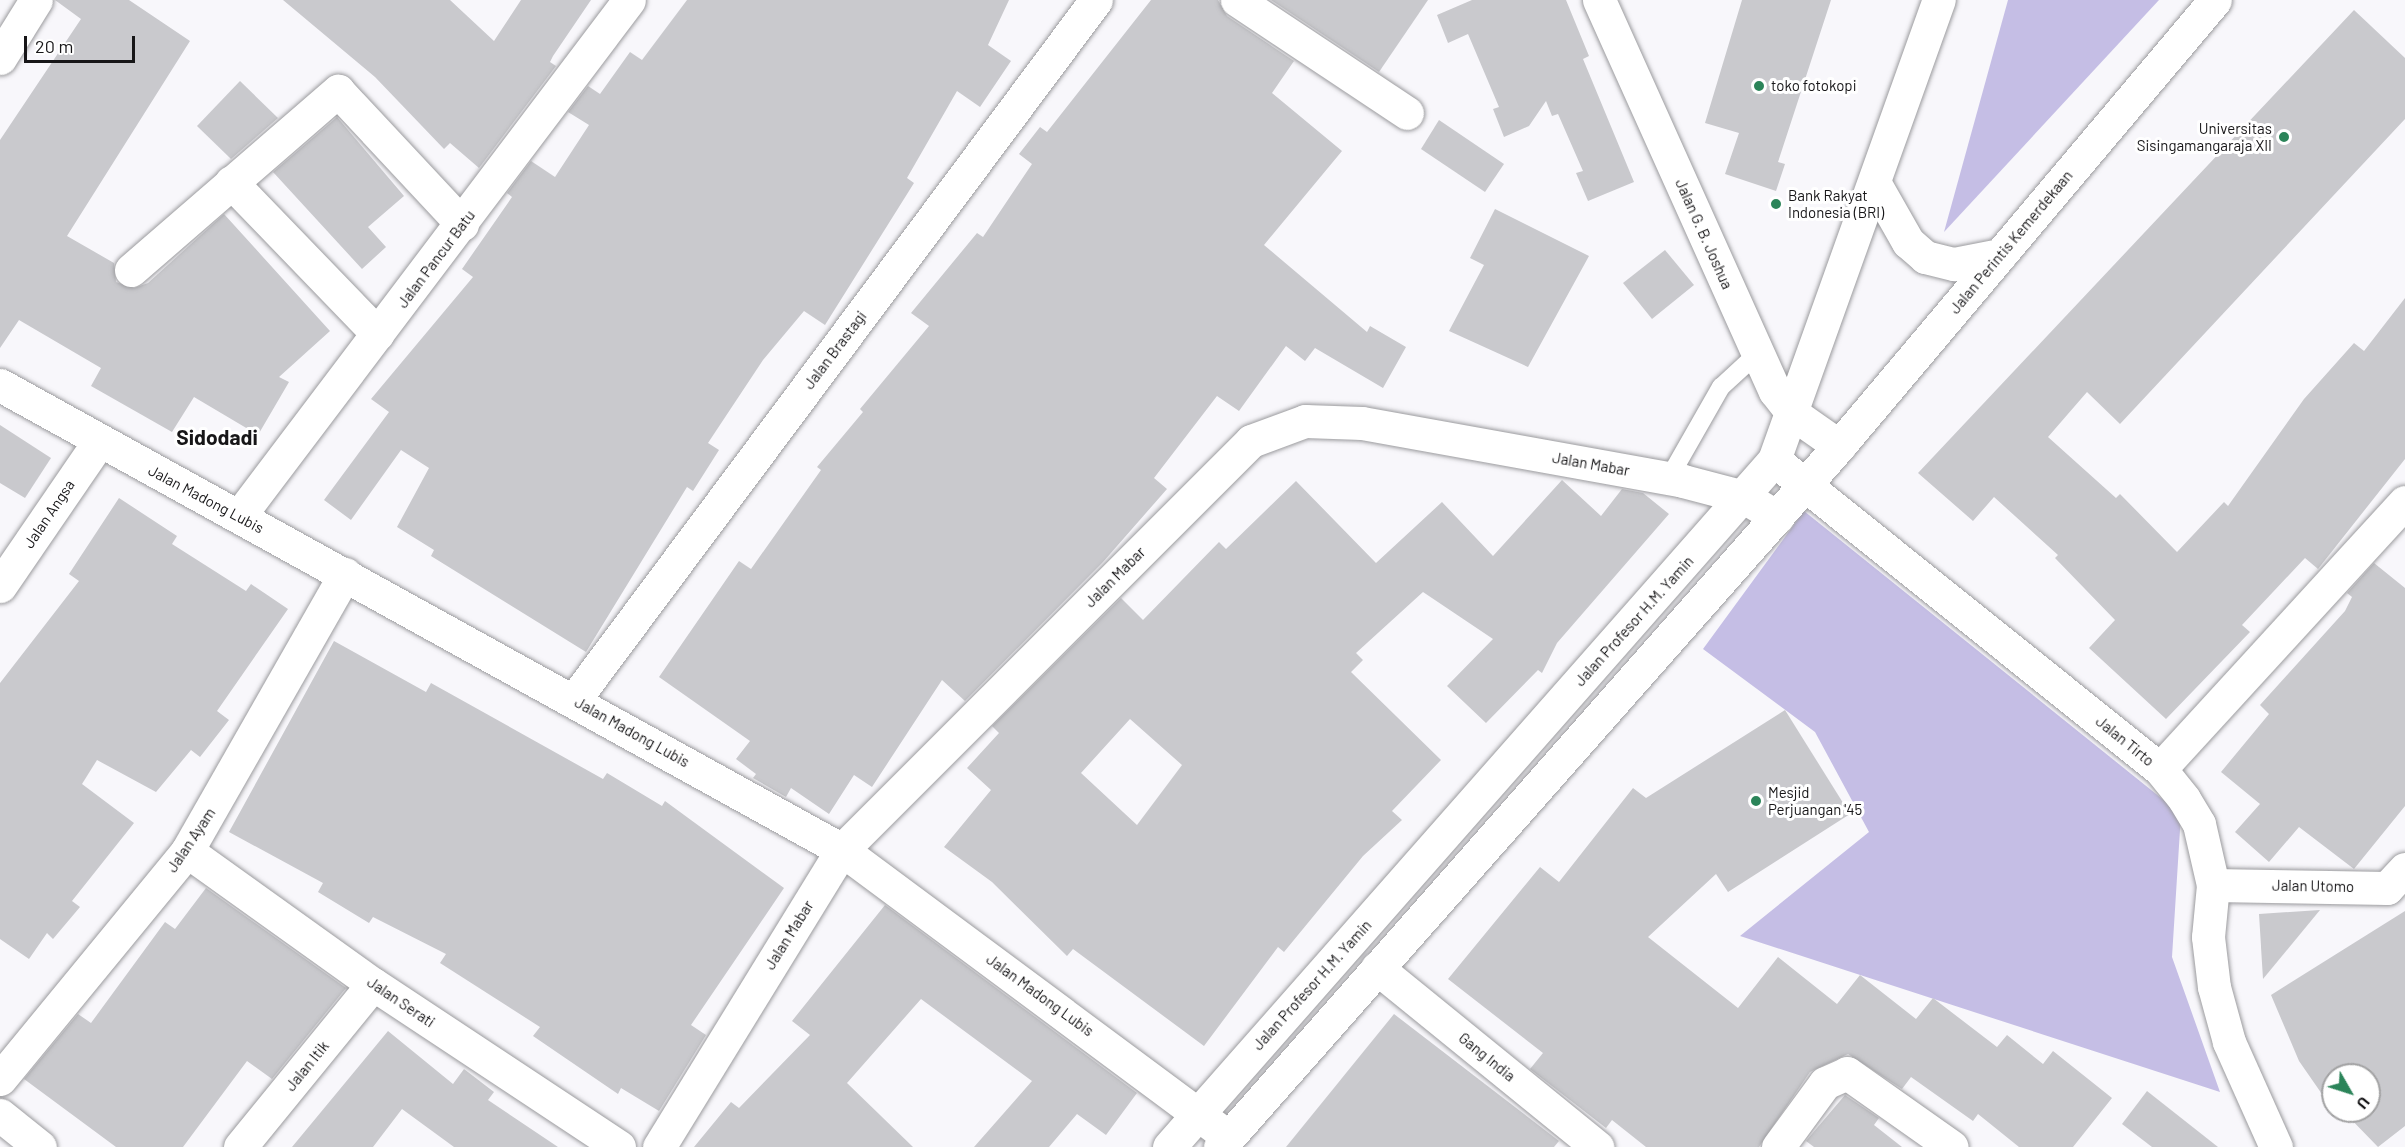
<!DOCTYPE html>
<html>
<head>
<meta charset="utf-8">
<style>
	body { margin:0 }
	#map { position:relative; width:2405px; height:1147px; overflow:hidden; background:#f8f7fb; font-family:Barlow,sans-serif }
	div>[style] { position:absolute }
	[style*='--x'] { left:calc(var(--x)*1px); top:calc(var(--y)*1px); width:calc(var(--w)*1px); rotate:calc(var(--a)*1deg) }
	.green>* { inset:0; background:#c5bee5 }
	.building>* { inset:0; background:#c9c9cd }
	.roads { filter:drop-shadow(0 0 2px #9b9b9e) drop-shadow(0 0 2px #9b9b9e) }
	.service>* { height:18px; margin:-9px; padding:0 9px; transform-origin:9px; border-radius:9px; background:#fff }
	.minor>* { height:33px; margin:-16.5px; padding:0 16.5px; transform-origin:16.5px; border-radius:16.5px; background:#fff }
	.tertiary>* { height:33px; margin:-16.5px; padding:0 16.5px; transform-origin:16.5px; border-radius:16.5px; background:#fff }
	.primary>* { height:33px; margin:-16.5px; padding:0 16.5px; transform-origin:16.5px; border-radius:16.5px; background:#fff }
	.dots>* { width:16px; height:16px; translate:-50% -50%; box-sizing:border-box; border:3px solid #fff; border-radius:50% }
	span { translate:-50% -50%; white-space:nowrap; text-align:center; line-height:1.15; -webkit-text-stroke:6px #fff; paint-order:stroke }
	.poi-label { font-size:15px; color:#171618 }
	.left { translate:0 -50%; text-align:left }
	.right { translate:-100% -50%; text-align:right }
	.street-label { font-size:15px; color:#171618 }
	.district-label { font-size:21px; color:#171618; font-weight:700 }
	.north { position:absolute; left:2321px; top:1063px; width:60px; height:60px; box-sizing:border-box; background:#fff; border:2px solid #a2a2a3; border-radius:50%; rotate:129deg; font-size:16px; font-weight:700; line-height:24px; text-align:center; color:#171618 }
	.north::after { content:''; display:block; margin:auto; width:21px; height:27px; background:#2b8459; clip-path:polygon(50% 0,100% 100%,50% 72%,0 100%) }
	.scale { position:absolute; left:24px; top:36px; width:111px; height:27px; box-sizing:border-box; border:3px solid #171618; border-top:0; padding-left:8px; font-size:18px; line-height:21px; white-space:nowrap; color:#171618; -webkit-text-stroke:4px #fff; paint-order:stroke }
</style>
</head>
<body>
<div id="map">
	<div class="green">
		<i style="clip-path:polygon(2008px 0,2159px 0,1944px 232px)"></i>
		<i style="clip-path:polygon(1804px 511px,2181px 814px,2172px 957px,2220px 1092px,1740px 936px,1869px 832px,1815px 732px,1703px 649px)"></i>
	</div>
	<div class="building">
		<i style="clip-path:polygon(55px 0,129px 0,190px 41px,67px 236px,114px 263px,116px 282px,134px 288px,148px 283px,224px 214px,330px 331px,279px 377px,289px 382px,258px 435px,194px 397px,172px 432px,91px 386px,101px 368px,19px 320px,0 348px,0 140px,81px 19px)"></i>
		<i style="clip-path:polygon(283px 0,450px 0,494px 41px,521px 0,591px 0,553px 56px,550px 62px,556px 66px,479px 168px,450px 143px,444px 149px,375px 77px)"></i>
		<i style="clip-path:polygon(687px 0,1009px 0,988px 45px,1011px 61px,980px 107px,957px 91px,907px 178px,914px 183px,825px 325px,804px 311px,763px 360px,708px 443px,719px 450px,693px 491px,687px 487px,586px 652px,431px 556px,434px 550px,397px 527px,429px 468px,401px 450px,351px 520px,324px 500px,389px 412px,371px 399px,473px 277px,462px 269px,512px 197px,507px 193px,531px 161px,555px 177px,589px 125px,568px 112px,588px 86px,600px 94px,630px 52px,642px 60px)"></i>
		<i style="clip-path:polygon(1151px 0,1218px 0,1227px 16px,1294px 61px,1272px 93px,1342px 151px,1264px 245px,1367px 332px,1370px 326px,1406px 347px,1383px 388px,1315px 348px,1305px 361px,1286px 346px,1239px 411px,1217px 396px,1154px 478px,1167px 489px,1103px 562px,965px 701px,942px 680px,872px 787px,854px 775px,829px 814px,791px 788px,786px 797px,753px 778px,756px 774px,736px 759px,750px 741px,659px 677px,739px 561px,751px 569px,821px 470px,817px 467px,863px 412px,860px 409px,929px 326px,911px 313px,977px 233px,983px 237px,1032px 164px,1019px 154px,1040px 127px,1047px 132px)"></i>
		<i style="clip-path:polygon(1271px 0,1428px 0,1379px 72px)"></i>
		<i style="clip-path:polygon(1472px 0,1566px 0,1589px 56px,1583px 59px,1634px 182px,1588px 201px,1576px 173px,1583px 171px,1558px 114px,1552px 116px,1546px 101px,1529px 126px,1504px 137px,1493px 109px,1499px 107px,1468px 34px,1448px 43px,1437px 15px)"></i>
		<i style="clip-path:polygon(1742px 0,1831px 0,1778px 162px,1785px 164px,1776px 191px,1725px 174px,1739px 133px,1705px 123px)"></i>
		<i style="clip-path:polygon(2354px 10px,2405px 58px,2405px 119px,2120px 424px,2087px 392px,2048px 437px,2116px 498px,2120px 494px,2177px 552px,2224px 502px,2228px 506px,2304px 399px,2354px 343px,2364px 351px,2405px 298px,2405px 459px,2318px 569px,2305px 558px,2242px 625px,2250px 632px,2166px 719px,2089px 648px,2115px 620px,2055px 558px,2058px 555px,1994px 497px,1973px 521px,1918px 473px)"></i>
		<i style="clip-path:polygon(240px 81px,278px 118px,231px 159px,197px 126px)"></i>
		<i style="clip-path:polygon(337px 117px,404px 196px,368px 227px,386px 247px,362px 269px,273px 172px)"></i>
		<i style="clip-path:polygon(1439px 120px,1504px 164px,1485px 192px,1421px 149px)"></i>
		<i style="clip-path:polygon(1495px 209px,1589px 256px,1528px 367px,1449px 331px,1484px 265px,1470px 258px)"></i>
		<i style="clip-path:polygon(1665px 250px,1694px 285px,1652px 319px,1623px 283px)"></i>
		<i style="clip-path:polygon(0 425px,51px 458px,25px 498px,0 483px)"></i>
		<i style="clip-path:polygon(evenodd,1562px 480px,1601px 516px,1622px 489px,1643px 493px,1669px 514px,1557px 643px,1542px 673px,1538px 670px,1486px 723px,1447px 686px,1493px 639px,1423px 592px,1356px 653px,1363px 660px,1351px 672px,1441px 760px,1392px 811px,1402px 820px,1363px 856px,1284px 952px,1278px 947px,1204px 1046px,1073px 949px,1067px 956px,992px 882px,944px 847px,991px 790px,967px 768px,999px 733px,992px 726px,1121px 598px,1143px 620px,1219px 542px,1226px 549px,1296px 481px,1376px 563px,1442px 502px,1493px 556px,1562px 480px,1130px 719px,1182px 765px,1137px 825px,1081px 773px,1130px 719px)"></i>
		<i style="clip-path:polygon(119px 498px,177px 536px,172px 544px,246px 591px,251px 584px,288px 609px,217px 711px,229px 720px,200px 757px,191px 750px,156px 792px,97px 760px,82px 784px,134px 823px,72px 901px,80px 907px,53px 939px,47px 933px,29px 959px,0 939px,0 683px,79px 581px,69px 574px)"></i>
		<i style="clip-path:polygon(2374px 563px,2405px 588px,2405px 806px,2354px 869px,2299px 827px,2269px 862px,2235px 832px,2260px 804px,2221px 772px,2269px 714px,2260px 705px,2345px 611px,2352px 597px,2347px 593px)"></i>
		<i style="clip-path:polygon(334px 641px,426px 692px,431px 683px,603px 779px,607px 773px,662px 806px,665px 801px,784px 888px,691px 1025px,706px 1035px,659px 1111px,621px 1088px,618px 1094px,533px 1036px,540px 1027px,440px 963px,446px 954px,373px 917px,369px 923px,318px 892px,323px 883px,229px 832px)"></i>
		<i style="clip-path:polygon(1785px 710px,1850px 814px,1728px 892px,1716px 874px,1648px 937px,1738px 1008px,1778px 957px,1837px 1004px,1860px 975px,1916px 1019px,1933px 998px,1997px 1047px,2007px 1035px,2043px 1064px,2053px 1051px,2112px 1098px,2073px 1147px,2019px 1147px,1978px 1114px,1973px 1121px,1911px 1077px,1902px 1089px,1848px 1054px,1810px 1072px,1759px 1147px,1646px 1147px,1612px 1120px,1606px 1128px,1530px 1069px,1543px 1053px,1448px 979px,1540px 867px,1559px 882px,1633px 788px,1646px 798px)"></i>
		<i style="clip-path:polygon(206px 888px,346px 988px,272px 1079px,247px 1061px,183px 1147px,116px 1147px,24px 1079px,78px 1014px,91px 1023px,165px 922px,175px 929px)"></i>
		<i style="clip-path:polygon(885px 905px,1137px 1093px,1106px 1135px,1077px 1114px,1049px 1147px,974px 1147px,1032px 1081px,921px 999px,847px 1083px,913px 1147px,694px 1147px,731px 1102px,739px 1108px,810px 1035px,792px 1021px)"></i>
		<i style="clip-path:polygon(2320px 910px,2263px 979px,2259px 914px)"></i>
		<i style="clip-path:polygon(2405px 911px,2405px 1126px,2378px 1147px,2343px 1111px,2369px 1111px,2369px 1075px,2333px 1075px,2333px 1100px,2324px 1097px,2299px 1061px,2271px 995px)"></i>
		<i style="clip-path:polygon(1394px 1014px,1559px 1141px,1554px 1147px,1286px 1147px)"></i>
		<i style="clip-path:polygon(388px 1031px,453px 1084px,464px 1069px,494px 1092px,488px 1100px,558px 1147px,454px 1147px,402px 1109px,373px 1147px,292px 1147px)"></i>
		<i style="clip-path:polygon(2147px 1091px,2218px 1147px,2152px 1147px,2122px 1124px)"></i>
		<i style="clip-path:polygon(1845px 1095px,1879px 1118px,1874px 1125px,1902px 1147px,1814px 1147px,1806px 1141px)"></i>
	</div>
	<div class="roads">
		<div class="service">
			<i style="--x:1669;--y:478;--w:105;--a:-60.3"></i>
			<i style="--x:1721;--y:387;--w:50;--a:-42.6"></i>
		</div>
		<div class="minor">
			<i style="--x:1237;--y:0;--w:204;--a:33.6"></i>
			<i style="--x:0;--y:58;--w:68;--a:-58.2"></i>
			<i style="--x:231;--y:182;--w:211;--a:46"></i>
			<i style="--x:131;--y:270;--w:274;--a:-40.9"></i>
			<i style="--x:338;--y:91;--w:182;--a:47"></i>
			<i style="--x:1774;--y:460;--w:494;--a:38.7"></i>
			<i style="--x:2160;--y:769;--w:38;--a:51"></i>
			<i style="--x:2184;--y:799;--w:29;--a:59"></i>
			<i style="--x:2199;--y:824;--w:63;--a:77.1"></i>
			<i style="--x:2213;--y:885;--w:52;--a:95.5"></i>
			<i style="--x:2208;--y:937;--w:50;--a:83.2"></i>
			<i style="--x:2214;--y:987;--w:57;--a:74.7"></i>
			<i style="--x:2229;--y:1042;--w:115;--a:65.9"></i>
			<i style="--x:240;--y:515;--w:645;--a:-52.93"></i>
			<i style="--x:0;--y:586;--w:173;--a:-55.6"></i>
			<i style="--x:574;--y:700;--w:873;--a:-53.29"></i>
			<i style="--x:2160;--y:769;--w:362;--a:-47.5"></i>
			<i style="--x:187;--y:851;--w:229;--a:35.6"></i>
			<i style="--x:373;--y:984;--w:295;--a:33.5"></i>
			<i style="--x:2213;--y:885;--w:174;--a:1"></i>
			<i style="--x:2387;--y:888;--w:26;--a:-47"></i>
			<i style="--x:1377;--y:968;--w:284;--a:39.1"></i>
			<i style="--x:0;--y:1079;--w:295;--a:-50.6"></i>
			<i style="--x:187;--y:851;--w:319;--a:-60.3"></i>
			<i style="--x:0;--y:1115;--w:51;--a:38.7"></i>
			<i style="--x:240;--y:1147;--w:210;--a:-50.8"></i>
			<i style="--x:659;--y:1147;--w:349;--a:-58.4"></i>
			<i style="--x:1778;--y:1147;--w:79;--a:-53.7"></i>
			<i style="--x:1825;--y:1083;--w:24;--a:-24"></i>
			<i style="--x:1847;--y:1073;--w:128;--a:35.2"></i>
		</div>
		<div class="tertiary">
			<i style="--x:1599;--y:0;--w:429;--a:65.8"></i>
			<i style="--x:1775;--y:391;--w:28;--a:52"></i>
			<i style="--x:1792;--y:413;--w:57;--a:35.1"></i>
			<i style="--x:0;--y:385;--w:962;--a:28.91"></i>
			<i style="--x:842;--y:850;--w:481;--a:36.6"></i>
			<i style="--x:842;--y:850;--w:578;--a:-45"></i>
			<i style="--x:1251;--y:441;--w:58;--a:-20.3"></i>
			<i style="--x:1305;--y:421;--w:57;--a:2"></i>
			<i style="--x:1362;--y:423;--w:326;--a:10.2"></i>
			<i style="--x:1683;--y:481;--w:63;--a:14.7"></i>
			<i style="--x:1744;--y:497;--w:39;--a:31"></i>
		</div>
		<div class="primary">
			<i style="--x:1875;--y:184;--w:67;--a:60.4"></i>
			<i style="--x:1908;--y:242;--w:23;--a:41"></i>
			<i style="--x:1925;--y:257;--w:30;--a:14"></i>
			<i style="--x:1954;--y:264;--w:47;--a:-11.1"></i>
			<i style="--x:1169;--y:1147;--w:915;--a:-48.63"></i>
			<i style="--x:1774;--y:460;--w:489;--a:-70.3"></i>
			<i style="--x:1220;--y:1147;--w:935;--a:-48.55"></i>
			<i style="--x:1839;--y:446;--w:583;--a:-49.87"></i>
		</div>
	</div>
	<div class="dots">
		<i style="left:1759px;top:86px;background:#2b8459"></i>
		<i style="left:2284px;top:137px;background:#2b8459"></i>
		<i style="left:1776px;top:204px;background:#2b8459"></i>
		<i style="left:1756px;top:801px;background:#2b8459"></i>
	</div>
	<div class="poi-label">
		<span class="left" style="left:1771px;top:86px">toko fotokopi</span>
		<span class="right" style="left:2272px;top:137px">Universitas<br>Sisingamangaraja XII</span>
		<span class="left" style="left:1788px;top:204px">Bank Rakyat<br>Indonesia (BRI)</span>
		<span class="left" style="left:1768px;top:801px">Mesjid<br>Perjuangan '45</span>
	</div>
	<div class="street-label">
		<span style="left:1704px;top:234px;rotate:66deg">Jalan G. B. Joshua</span>
		<span style="left:2011px;top:242px;rotate:-50deg">Jalan Perintis Kemerdekaan</span>
		<span style="left:436px;top:259px;rotate:-53deg">Jalan Pancur Batu</span>
		<span style="left:835px;top:350px;rotate:-53deg">Jalan Brastagi</span>
		<span style="left:1591px;top:464px;rotate:10deg">Jalan Mabar</span>
		<span style="left:206px;top:499px;rotate:28deg">Jalan Madong Lubis</span>
		<span style="left:49px;top:514px;rotate:-56deg">Jalan Angsa</span>
		<span style="left:1115px;top:577px;rotate:-45deg">Jalan Mabar</span>
		<span style="left:1634px;top:621px;rotate:-48deg">Jalan Profesor H.M. Yamin</span>
		<span style="left:632px;top:732px;rotate:29deg">Jalan Madong Lubis</span>
		<span style="left:2125px;top:741px;rotate:39deg">Jalan Tirto</span>
		<span style="left:191px;top:840px;rotate:-56deg">Jalan Ayam</span>
		<span style="left:2313px;top:886px;rotate:1deg">Jalan Utomo</span>
		<span style="left:789px;top:935px;rotate:-58deg">Jalan Mabar</span>
		<span style="left:1312px;top:985px;rotate:-48deg">Jalan Profesor H.M. Yamin</span>
		<span style="left:1040px;top:995px;rotate:36deg">Jalan Madong Lubis</span>
		<span style="left:401px;top:1002px;rotate:34deg">Jalan Serati</span>
		<span style="left:1487px;top:1057px;rotate:39deg">Gang India</span>
		<span style="left:307px;top:1066px;rotate:-51deg">Jalan Itik</span>
	</div>
	<div class="district-label">
		<span style="left:217px;top:437px">Sidodadi</span>
	</div>
	<div class="north">U</div>
	<div class="scale">20 m</div>
</div>
</body>
</html>
